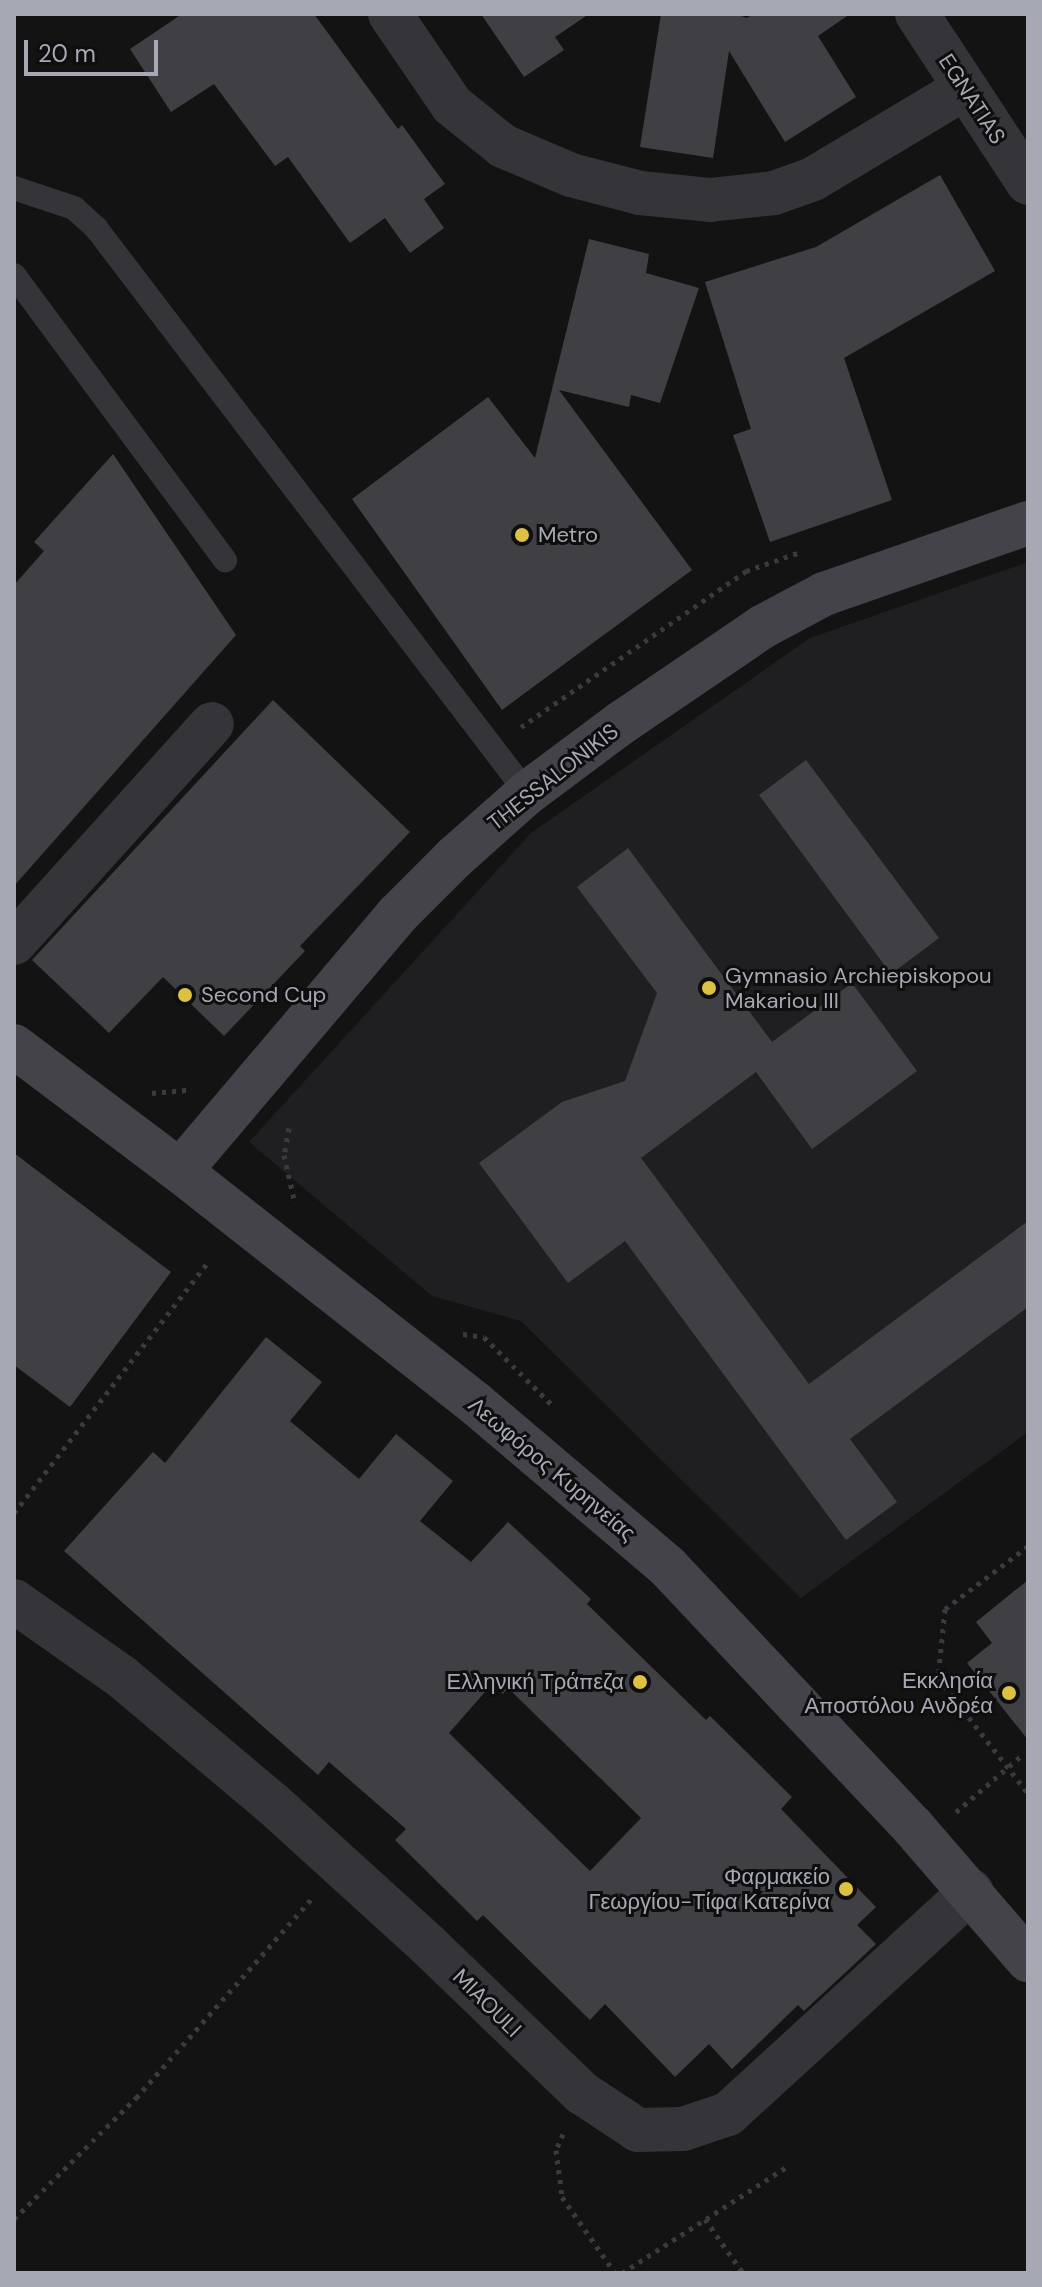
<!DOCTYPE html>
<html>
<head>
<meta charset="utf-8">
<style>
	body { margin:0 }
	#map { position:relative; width:1042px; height:2287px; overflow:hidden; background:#131314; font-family:"DM Sans",sans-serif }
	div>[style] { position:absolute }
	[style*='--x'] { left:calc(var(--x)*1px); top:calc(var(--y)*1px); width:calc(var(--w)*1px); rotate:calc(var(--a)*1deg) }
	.built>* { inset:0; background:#1f1f21 }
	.building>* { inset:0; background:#404044 }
	.path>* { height:5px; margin-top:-2.5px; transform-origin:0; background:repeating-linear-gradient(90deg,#3a3b40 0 4px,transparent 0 10px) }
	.service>* { height:24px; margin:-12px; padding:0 12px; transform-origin:12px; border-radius:12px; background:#343439 }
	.minor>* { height:44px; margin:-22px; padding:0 22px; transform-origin:22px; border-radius:22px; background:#343439 }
	.tertiary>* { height:44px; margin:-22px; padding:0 22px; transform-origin:22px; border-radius:22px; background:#343439 }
	.secondary>* { height:44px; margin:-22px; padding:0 22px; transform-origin:22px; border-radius:22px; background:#434349 }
	.dots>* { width:22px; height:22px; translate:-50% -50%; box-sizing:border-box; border:4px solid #0e0e0f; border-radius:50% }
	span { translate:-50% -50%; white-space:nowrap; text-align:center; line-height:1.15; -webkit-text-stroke:6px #0e0e0f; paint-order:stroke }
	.street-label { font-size:22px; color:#a6a8b3 }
	.poi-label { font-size:22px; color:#a6a8b3 }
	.left { translate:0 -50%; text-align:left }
	.right { translate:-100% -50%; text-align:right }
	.frame { position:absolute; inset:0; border:16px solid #a6a8b3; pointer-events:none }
	.scale { position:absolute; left:24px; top:40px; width:134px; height:36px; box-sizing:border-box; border:4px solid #a6a8b3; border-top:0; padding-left:10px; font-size:24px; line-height:28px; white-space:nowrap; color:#a6a8b3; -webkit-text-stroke:6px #0e0e0f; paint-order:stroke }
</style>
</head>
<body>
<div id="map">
	<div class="built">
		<i style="clip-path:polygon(1028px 562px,1028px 1432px,801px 1598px,521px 1321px,432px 1296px,249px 1142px,531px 833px,810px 638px)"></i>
	</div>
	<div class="building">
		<i style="clip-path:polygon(182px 14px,314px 14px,398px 129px,402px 125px,445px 184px,424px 199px,444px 228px,410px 253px,385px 218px,350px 243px,288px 157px,275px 166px,214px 84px,171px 112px,130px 49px)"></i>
		<i style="clip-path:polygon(481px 14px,589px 14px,555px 37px,564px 50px,524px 77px)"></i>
		<i style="clip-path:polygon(661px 14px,735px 14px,747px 18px,753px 14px,850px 14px,818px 36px,856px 97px,785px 142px,729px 51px,713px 158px,640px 147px)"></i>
		<i style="clip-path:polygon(940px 175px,995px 271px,844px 358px,892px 500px,770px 542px,733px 435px,751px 429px,705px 282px,816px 247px)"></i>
		<i style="clip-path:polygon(589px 239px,649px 254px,646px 273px,699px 288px,660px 403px,631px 395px,629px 407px,559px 390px,692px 570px,502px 710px,352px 499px,488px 397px,535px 458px)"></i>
		<i style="clip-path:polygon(113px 454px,236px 635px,14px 886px,14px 585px,44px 551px,34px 542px)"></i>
		<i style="clip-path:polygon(273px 700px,410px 832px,300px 946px,305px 951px,224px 1036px,163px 977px,109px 1033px,32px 960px)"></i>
		<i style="clip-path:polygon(806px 760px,939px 938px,891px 974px,759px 795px)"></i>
		<i style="clip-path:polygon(628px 848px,772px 1042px,852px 983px,917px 1071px,812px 1149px,756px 1072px,641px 1158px,809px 1384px,1028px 1221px,1028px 1307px,850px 1439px,897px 1502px,846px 1540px,625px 1241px,568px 1283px,479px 1163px,562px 1102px,625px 1081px,657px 993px,577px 887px)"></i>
		<i style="clip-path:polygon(14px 1153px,171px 1272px,70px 1407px,14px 1365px)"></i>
		<i style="clip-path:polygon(evenodd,266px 1337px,322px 1382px,290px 1421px,359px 1479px,396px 1434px,453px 1481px,420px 1521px,471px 1562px,508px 1522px,591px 1599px,587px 1604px,706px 1720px,710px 1716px,792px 1797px,781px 1809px,876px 1907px,857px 1925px,876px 1944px,804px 2011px,798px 2005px,732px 2069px,709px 2044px,675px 2077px,605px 2004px,590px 2020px,483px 1915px,477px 1921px,395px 1840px,406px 1829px,329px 1762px,318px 1775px,64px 1551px,153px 1452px,165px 1463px,266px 1337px,492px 1684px,503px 1694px,508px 1688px,641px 1818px,590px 1871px,449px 1733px,492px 1684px)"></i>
		<i style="clip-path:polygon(1028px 1580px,1028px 1740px,967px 1663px,992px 1643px,976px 1622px)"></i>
	</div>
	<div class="path">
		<i style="--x:521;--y:727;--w:274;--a:-34.7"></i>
		<i style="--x:746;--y:571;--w:60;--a:-19.3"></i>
		<i style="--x:152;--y:1093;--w:37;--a:-5"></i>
		<i style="--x:289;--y:1128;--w:27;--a:100"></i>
		<i style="--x:284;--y:1155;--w:50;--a:77.3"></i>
		<i style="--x:463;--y:1334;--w:21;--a:8"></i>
		<i style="--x:484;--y:1337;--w:96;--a:45"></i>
		<i style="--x:14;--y:1513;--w:317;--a:-52.3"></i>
		<i style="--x:1028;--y:1546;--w:104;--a:142.8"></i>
		<i style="--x:945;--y:1609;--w:69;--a:95.8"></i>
		<i style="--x:938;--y:1678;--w:146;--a:52"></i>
		<i style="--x:956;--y:1812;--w:87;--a:-40.8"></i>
		<i style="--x:563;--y:2134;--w:17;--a:114"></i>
		<i style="--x:556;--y:2150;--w:47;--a:82.7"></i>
		<i style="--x:562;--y:2197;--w:93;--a:55.1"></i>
		<i style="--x:14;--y:2219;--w:172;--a:-44.8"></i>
		<i style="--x:136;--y:2098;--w:268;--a:-48.6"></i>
		<i style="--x:705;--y:2219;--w:66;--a:54.9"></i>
		<i style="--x:622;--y:2273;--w:197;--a:-32.8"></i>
	</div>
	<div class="service">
		<i style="--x:14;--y:188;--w:63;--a:18.4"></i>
		<i style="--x:74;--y:208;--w:30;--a:42"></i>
		<i style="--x:96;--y:228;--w:711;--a:52.66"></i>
		<i style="--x:14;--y:275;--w:355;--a:53.5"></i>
	</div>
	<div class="minor">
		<i style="--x:390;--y:14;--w:110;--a:55.7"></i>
		<i style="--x:452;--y:105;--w:65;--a:38.8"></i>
		<i style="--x:503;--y:146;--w:74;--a:23.1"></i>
		<i style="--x:571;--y:175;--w:71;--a:14.6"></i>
		<i style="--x:640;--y:193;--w:70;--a:5.7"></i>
		<i style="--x:710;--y:200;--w:64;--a:-6.2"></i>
		<i style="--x:774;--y:193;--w:41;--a:-19.7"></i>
		<i style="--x:813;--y:179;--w:177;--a:-30.9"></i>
		<i style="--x:14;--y:943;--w:295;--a:-47.9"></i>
		<i style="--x:14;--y:1601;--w:132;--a:35.1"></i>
		<i style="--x:122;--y:1677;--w:197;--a:40.1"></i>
		<i style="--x:273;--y:1804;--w:210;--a:42.3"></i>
		<i style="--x:428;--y:1945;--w:214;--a:43.9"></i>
		<i style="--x:582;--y:2093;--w:67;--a:33.5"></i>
		<i style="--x:638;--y:2130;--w:45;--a:-1.3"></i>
		<i style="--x:683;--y:2129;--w:47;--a:-18.4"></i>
		<i style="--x:728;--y:2114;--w:330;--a:-42.5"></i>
	</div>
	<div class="tertiary">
		<i style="--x:917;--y:14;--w:202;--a:56.7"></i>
	</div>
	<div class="secondary">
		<i style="--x:14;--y:1046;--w:208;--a:37"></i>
		<i style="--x:180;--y:1171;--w:377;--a:38.2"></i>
		<i style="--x:476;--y:1404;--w:250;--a:40.3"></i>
		<i style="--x:667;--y:1566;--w:359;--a:46.7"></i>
		<i style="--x:913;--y:1827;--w:176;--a:49.2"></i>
		<i style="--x:180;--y:1171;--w:336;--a:-49.7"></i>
		<i style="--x:397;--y:915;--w:81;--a:-45"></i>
		<i style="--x:454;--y:858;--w:98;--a:-41.7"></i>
		<i style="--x:527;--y:793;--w:117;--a:-36.7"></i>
		<i style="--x:621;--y:723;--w:171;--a:-34.2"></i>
		<i style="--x:762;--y:627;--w:70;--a:-28"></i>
		<i style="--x:824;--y:594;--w:216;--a:-19.2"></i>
	</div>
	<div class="dots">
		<i style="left:522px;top:535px;background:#ddc142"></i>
		<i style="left:709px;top:988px;background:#ddc142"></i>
		<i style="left:185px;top:995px;background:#ddc142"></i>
		<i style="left:640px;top:1682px;background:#ddc142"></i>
		<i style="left:1009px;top:1693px;background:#ddc142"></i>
		<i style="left:846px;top:1889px;background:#ddc142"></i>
	</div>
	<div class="street-label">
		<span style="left:972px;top:99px;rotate:57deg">EGNATIAS</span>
		<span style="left:553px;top:777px;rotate:-38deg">THESSALONIKIS</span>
		<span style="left:552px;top:1469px;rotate:40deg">Λεωφόρος Κυρηνείας</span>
		<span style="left:487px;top:2003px;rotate:45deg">MIAOULI</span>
	</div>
	<div class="poi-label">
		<span class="left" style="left:538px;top:535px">Metro</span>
		<span class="left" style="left:725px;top:988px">Gymnasio Archiepiskopou<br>Makariou III</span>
		<span class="left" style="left:201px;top:995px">Second Cup</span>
		<span class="right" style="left:993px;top:1693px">Εκκλησία<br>Αποστόλου Ανδρέα</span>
		<span class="right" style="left:624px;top:1682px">Ελληνική Τράπεζα</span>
		<span class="right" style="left:830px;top:1889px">Φαρμακείο<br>Γεωργίου-Τίφα Κατερίνα</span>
	</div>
	<div class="frame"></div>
	<div class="scale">20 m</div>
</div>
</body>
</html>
